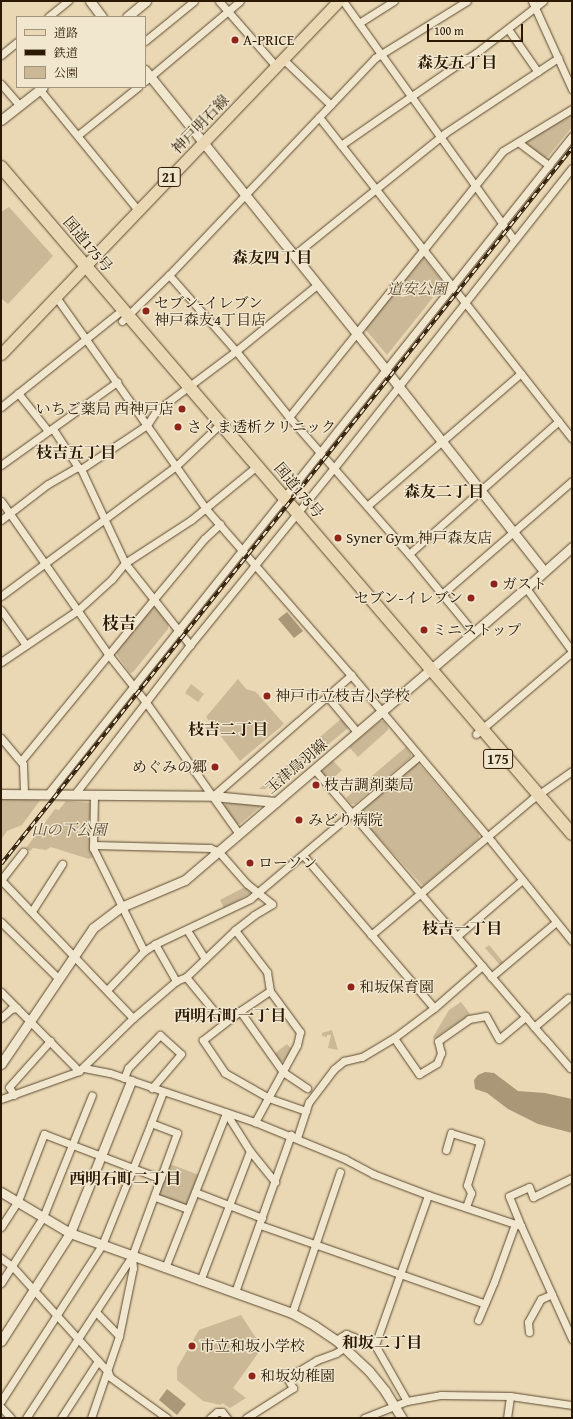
<!DOCTYPE html>
<html>
<head>
<meta charset="utf-8">
<style>
	body { margin:0 }
	#map { position:relative; width:573px; height:1419px; overflow:hidden; background:#ead8b4; font-family:"Gentium Book Plus","Noto Serif JP",serif }
	div>[style] { position:absolute }
	[style*='--x'] { left:calc(var(--x)*1px); top:calc(var(--y)*1px); width:calc(var(--w)*1px); rotate:calc(var(--a)*1deg) }
	.green>* { inset:0; background:#cab896 }
	.water>* { inset:0; background:#a99778 }
	.roads { filter:drop-shadow(0 0 1px #5b4930) drop-shadow(0 0 1px #5b4930) }
	.street>* { height:7px; margin:-3.5px; padding:0 3.5px; transform-origin:3.5px; border-radius:3.5px; background:#f1e6ce }
	.secondary>* { height:9px; margin:-4.5px; padding:0 4.5px; transform-origin:4.5px; border-radius:4.5px; background:#f1e6ce }
	.primary>* { height:11px; margin:-5.5px; padding:0 5.5px; transform-origin:5.5px; border-radius:5.5px; background:#ead8b4 }
	.highway>* { height:12px; margin:-6px; padding:0 6px; transform-origin:6px; border-radius:6px; background:#ead8b4 }
	.rail>* { height:3.5px; margin-top:-1.75px; transform-origin:0; background:repeating-linear-gradient(90deg,#f1e6ce 0 6px,#2b1904 0 12px); box-sizing:border-box; border-block:1px solid #2b1904 }
	.dots>* { width:11px; height:11px; translate:-50% -50%; box-sizing:border-box; border:2px solid #f1e6ce; border-radius:50% }
	span { translate:-50% -50%; white-space:nowrap; text-align:center; line-height:1.15; -webkit-text-stroke:3px #f1e6ce; paint-order:stroke }
	.shield-label span { padding:1px 3px; background:#f1e6ce; border:1px solid; border-radius:3px; -webkit-text-stroke-width:0 }
	.shield-label { font-size:14px; color:#2b1904; font-weight:700 }
	.poi-label { font-size:15px; color:#2b1904 }
	.left { translate:0 -50%; text-align:left }
	.right { translate:-100% -50%; text-align:right }
	.street-label { font-size:15px; color:#2b1904 }
	.park-label { font-size:15px; color:#5b4930; font-style:italic }
	.neighbourhood-label { font-size:16px; color:#2b1904; font-weight:700 }
	.quarter-label { font-size:17px; color:#2b1904; font-weight:700 }
	.frame { position:absolute; inset:0; border:2px solid #2b1904; pointer-events:none }
	.legend { position:absolute; left:16px; top:16px; width:130px; height:72px; box-sizing:border-box; background:#f1e6ce; border:1px solid #a2947d; margin:0; padding:5px 7px; list-style:none; font-size:12px; color:#2b1904 }
	.legend li { display:flex; align-items:center; gap:8px; height:20px }
	.legend b { width:20px; border:1px solid #a2947d }
	.scale { position:absolute; left:427px; top:24px; width:96px; height:18px; box-sizing:border-box; border:2px solid #2b1904; border-top:0; padding-left:5px; font-size:12px; line-height:14px; white-space:nowrap; color:#2b1904; -webkit-text-stroke:3px #f1e6ce; paint-order:stroke }
</style>
</head>
<body>
<div id="map">
	<div class="green">
		<i style="clip-path:polygon(572px 112px,572px 127px,546px 159px,526px 144px,526px 139px)"></i>
		<i style="clip-path:polygon(9px 207px,53px 256px,8px 304px,1px 298px,1px 212px)"></i>
		<i style="clip-path:polygon(423px 257px,442px 281px,443px 285px,387px 355px,365px 329px,420px 258px)"></i>
		<i style="clip-path:polygon(150px 605px,154px 606px,168px 624px,168px 629px,133px 672px,130px 673px,115px 652px)"></i>
		<i style="clip-path:polygon(238px 679px,246px 689px,256px 692px,284px 724px,240px 761px,206px 717px)"></i>
		<i style="clip-path:polygon(191px 684px,204px 694px,198px 702px,185px 693px)"></i>
		<i style="clip-path:polygon(341px 719px,348px 728px,275px 789px,259px 789px)"></i>
		<i style="clip-path:polygon(380px 721px,384px 721px,388px 727px,388px 730px,358px 757px,349px 747px)"></i>
		<i style="clip-path:polygon(406px 747px,411px 754px,411px 757px,355px 804px,351px 804px,346px 798px)"></i>
		<i style="clip-path:polygon(333px 761px,342px 770px,330px 781px,321px 772px)"></i>
		<i style="clip-path:polygon(414px 763px,419px 764px,479px 834px,479px 838px,423px 886px,358px 815px,359px 810px)"></i>
		<i style="clip-path:polygon(1px 798px,41px 799px,22px 825px,7px 831px,1px 840px)"></i>
		<i style="clip-path:polygon(66px 801px,92px 803px,91px 841px,89px 846px,94px 855px,92px 858px,89px 859px,51px 847px,46px 850px,33px 848px,30px 851px,26px 848px,55px 809px,59px 810px)"></i>
		<i style="clip-path:polygon(226px 803px,257px 804px,260px 807px,240px 824px,237px 824px,223px 806px)"></i>
		<i style="clip-path:polygon(245px 887px,251px 893px,224px 908px,220px 900px)"></i>
		<i style="clip-path:polygon(489px 945px,504px 963px,501px 966px,485px 948px)"></i>
		<i style="clip-path:polygon(461px 1002px,470px 1014px,434px 1039px,433px 1037px,449px 1010px)"></i>
		<i style="clip-path:polygon(332px 1030px,338px 1050px,328px 1048px,331px 1035px,327px 1035px,327px 1037px,322px 1036px,322px 1033px)"></i>
		<i style="clip-path:polygon(287px 1044px,292px 1049px,284px 1061px,279px 1061px,274px 1054px)"></i>
		<i style="clip-path:polygon(170px 1164px,199px 1175px,186px 1206px,159px 1195px)"></i>
		<i style="clip-path:polygon(241px 1315px,258px 1341px,259px 1352px,233px 1388px,246px 1398px,230px 1408px,222px 1403px,221px 1405px,203px 1401px,177px 1380px,177px 1368px,199px 1330px)"></i>
	</div>
	<div class="water">
		<i style="clip-path:polygon(287px 612px,303px 631px,294px 638px,278px 619px)"></i>
		<i style="clip-path:polygon(485px 1072px,494px 1073px,518px 1091px,545px 1093px,572px 1099px,572px 1133px,538px 1124px,508px 1109px,487px 1093px,475px 1089px,474px 1080px,478px 1075px)"></i>
		<i style="clip-path:polygon(167px 1389px,186px 1404px,177px 1415px,159px 1400px)"></i>
	</div>
	<div class="roads">
		<div class="street">
			<i style="--x:219;--y:1;--w:86;--a:48.8"></i>
			<i style="--x:343;--y:1;--w:294;--a:54.4"></i>
			<i style="--x:532;--y:1;--w:97;--a:65.6"></i>
			<i style="--x:48;--y:17;--w:26;--a:-39"></i>
			<i style="--x:359;--y:23;--w:41;--a:-32.2"></i>
			<i style="--x:508;--y:29;--w:52;--a:55.1"></i>
			<i style="--x:145;--y:41;--w:63;--a:-39.2"></i>
			<i style="--x:1;--y:55;--w:21;--a:-39"></i>
			<i style="--x:283;--y:59;--w:66;--a:43.8"></i>
			<i style="--x:145;--y:81;--w:124;--a:-40.1"></i>
			<i style="--x:1;--y:84;--w:28;--a:49"></i>
			<i style="--x:40;--y:90;--w:155;--a:50.8"></i>
			<i style="--x:319;--y:117;--w:409;--a:51.8"></i>
			<i style="--x:78;--y:135;--w:77;--a:-38.7"></i>
			<i style="--x:518;--y:142;--w:39;--a:37"></i>
			<i style="--x:341;--y:145;--w:135;--a:-34.7"></i>
			<i style="--x:452;--y:68;--w:28;--a:-32"></i>
			<i style="--x:476;--y:53;--w:85;--a:-37.8"></i>
			<i style="--x:294;--y:255;--w:194;--a:-38.9"></i>
			<i style="--x:445;--y:133;--w:136;--a:-33.6"></i>
			<i style="--x:169;--y:275;--w:101;--a:48.6"></i>
			<i style="--x:236;--y:351;--w:85;--a:51.2"></i>
			<i style="--x:289;--y:417;--w:182;--a:48.8"></i>
			<i style="--x:409;--y:554;--w:102;--a:50.6"></i>
			<i style="--x:56;--y:297;--w:260;--a:54.7"></i>
			<i style="--x:206;--y:509;--w:220;--a:48.9"></i>
			<i style="--x:351;--y:675;--w:219;--a:49.8"></i>
			<i style="--x:492;--y:842;--w:127;--a:51.1"></i>
			<i style="--x:122;--y:321;--w:66;--a:-44.4"></i>
			<i style="--x:169;--y:275;--w:299;--a:-46.5"></i>
			<i style="--x:375;--y:58;--w:108;--a:-31.8"></i>
			<i style="--x:18;--y:393;--w:48;--a:51.7"></i>
			<i style="--x:1;--y:407;--w:149;--a:-38.7"></i>
			<i style="--x:289;--y:417;--w:341;--a:-51.2"></i>
			<i style="--x:503;--y:151;--w:81;--a:-31.3"></i>
			<i style="--x:53;--y:429;--w:45;--a:56.7"></i>
			<i style="--x:1;--y:465;--w:143;--a:-35.6"></i>
			<i style="--x:81;--y:469;--w:104;--a:64.9"></i>
			<i style="--x:125;--y:563;--w:105;--a:51.6"></i>
			<i style="--x:1;--y:501;--w:187;--a:55"></i>
			<i style="--x:108;--y:654;--w:60;--a:51.8"></i>
			<i style="--x:145;--y:701;--w:163;--a:54.7"></i>
			<i style="--x:367;--y:506;--w:203;--a:-40.8"></i>
			<i style="--x:1;--y:520;--w:59;--a:-37.5"></i>
			<i style="--x:48;--y:484;--w:34;--a:-30"></i>
			<i style="--x:78;--y:467;--w:4;--a:34"></i>
			<i style="--x:81;--y:469;--w:79;--a:-33.7"></i>
			<i style="--x:147;--y:425;--w:17;--a:-57"></i>
			<i style="--x:156;--y:411;--w:100;--a:-36.9"></i>
			<i style="--x:236;--y:351;--w:104;--a:-39.2"></i>
			<i style="--x:409;--y:554;--w:200;--a:-41.6"></i>
			<i style="--x:526;--y:588;--w:78;--a:53.9"></i>
			<i style="--x:442;--y:594;--w:172;--a:-41"></i>
			<i style="--x:1;--y:596;--w:218;--a:-36.6"></i>
			<i style="--x:176;--y:466;--w:54;--a:-43.5"></i>
			<i style="--x:1;--y:610;--w:43;--a:54.5"></i>
			<i style="--x:1;--y:662;--w:93;--a:-34"></i>
			<i style="--x:78;--y:610;--w:46;--a:-42.4"></i>
			<i style="--x:112;--y:579;--w:21;--a:-51"></i>
			<i style="--x:125;--y:563;--w:79;--a:-33.1"></i>
			<i style="--x:191;--y:520;--w:85;--a:-39.3"></i>
			<i style="--x:327;--y:696;--w:47;--a:50.2"></i>
			<i style="--x:476;--y:734;--w:126;--a:-40.5"></i>
			<i style="--x:1;--y:738;--w:34;--a:50"></i>
			<i style="--x:23;--y:764;--w:30;--a:88"></i>
			<i style="--x:21;--y:761;--w:210;--a:-50.6"></i>
			<i style="--x:154;--y:599;--w:78;--a:-50.2"></i>
			<i style="--x:204;--y:539;--w:22;--a:-43"></i>
			<i style="--x:314;--y:769;--w:355;--a:49.5"></i>
			<i style="--x:545;--y:1039;--w:38;--a:49"></i>
			<i style="--x:570;--y:1068;--w:2;--a:-27"></i>
			<i style="--x:47;--y:795;--w:843;--a:-51.46"></i>
			<i style="--x:74;--y:795;--w:190;--a:-52.3"></i>
			<i style="--x:190;--y:645;--w:228;--a:-50.9"></i>
			<i style="--x:334;--y:468;--w:383;--a:-51.6"></i>
			<i style="--x:94;--y:795;--w:53;--a:91.1"></i>
			<i style="--x:93;--y:848;--w:115;--a:63.7"></i>
			<i style="--x:144;--y:951;--w:13;--a:-32"></i>
			<i style="--x:155;--y:944;--w:43;--a:60.4"></i>
			<i style="--x:213;--y:796;--w:184;--a:-41.2"></i>
			<i style="--x:303;--y:855;--w:201;--a:49.4"></i>
			<i style="--x:1;--y:880;--w:191;--a:46.3"></i>
			<i style="--x:1;--y:880;--w:36;--a:-52"></i>
			<i style="--x:32;--y:911;--w:56;--a:-57.4"></i>
			<i style="--x:1;--y:922;--w:81;--a:44.5"></i>
			<i style="--x:187;--y:930;--w:34;--a:58"></i>
			<i style="--x:235;--y:930;--w:53;--a:52.7"></i>
			<i style="--x:267;--y:972;--w:19;--a:81"></i>
			<i style="--x:270;--y:991;--w:51;--a:53.8"></i>
			<i style="--x:300;--y:1032;--w:13;--a:103"></i>
			<i style="--x:297;--y:1045;--w:88;--a:118.6"></i>
			<i style="--x:371;--y:935;--w:211;--a:-40.2"></i>
			<i style="--x:532;--y:799;--w:49;--a:-35"></i>
			<i style="--x:457;--y:936;--w:86;--a:-40.7"></i>
			<i style="--x:155;--y:944;--w:105;--a:-25.3"></i>
			<i style="--x:250;--y:899;--w:221;--a:-40.2"></i>
			<i style="--x:186;--y:977;--w:58;--a:50.6"></i>
			<i style="--x:491;--y:977;--w:85;--a:-40.2"></i>
			<i style="--x:107;--y:990;--w:54;--a:-46.5"></i>
			<i style="--x:1;--y:992;--w:111;--a:45.4"></i>
			<i style="--x:240;--y:1011;--w:36;--a:-34"></i>
			<i style="--x:1;--y:1018;--w:13;--a:-42"></i>
			<i style="--x:11;--y:1009;--w:6;--a:-9"></i>
			<i style="--x:534;--y:1027;--w:45;--a:-40.5"></i>
			<i style="--x:394;--y:1038;--w:44;--a:55.2"></i>
			<i style="--x:419;--y:1074;--w:21;--a:-31"></i>
			<i style="--x:437;--y:1063;--w:11;--a:-68"></i>
			<i style="--x:441;--y:1053;--w:12;--a:-104"></i>
			<i style="--x:438;--y:1041;--w:38;--a:-35"></i>
			<i style="--x:469;--y:1019;--w:17;--a:-10"></i>
			<i style="--x:486;--y:1016;--w:26;--a:61"></i>
			<i style="--x:499;--y:1039;--w:35;--a:-40"></i>
			<i style="--x:84;--y:1068;--w:26;--a:11"></i>
			<i style="--x:110;--y:1073;--w:153;--a:18.7"></i>
			<i style="--x:255;--y:1122;--w:97;--a:22.3"></i>
			<i style="--x:345;--y:1159;--w:32;--a:28"></i>
			<i style="--x:373;--y:1174;--w:59;--a:20.9"></i>
			<i style="--x:428;--y:1195;--w:98;--a:18.4"></i>
			<i style="--x:521;--y:1226;--w:124;--a:65.7"></i>
			<i style="--x:124;--y:1078;--w:11;--a:-68"></i>
			<i style="--x:128;--y:1068;--w:46;--a:-45.9"></i>
			<i style="--x:160;--y:1035;--w:28;--a:42"></i>
			<i style="--x:181;--y:1054;--w:45;--a:130.5"></i>
			<i style="--x:14;--y:1095;--w:9;--a:-122"></i>
			<i style="--x:9;--y:1087;--w:62;--a:-48.3"></i>
			<i style="--x:1;--y:1099;--w:83;--a:-19.7"></i>
			<i style="--x:79;--y:1071;--w:76;--a:-44.5"></i>
			<i style="--x:133;--y:1018;--w:57;--a:-40.7"></i>
			<i style="--x:176;--y:981;--w:11;--a:-22"></i>
			<i style="--x:186;--y:977;--w:68;--a:-43.8"></i>
			<i style="--x:235;--y:930;--w:24;--a:-38"></i>
			<i style="--x:254;--y:915;--w:21;--a:-31"></i>
			<i style="--x:272;--y:904;--w:32;--a:-141"></i>
			<i style="--x:247;--y:884;--w:43;--a:-131.2"></i>
			<i style="--x:219;--y:852;--w:10;--a:-156"></i>
			<i style="--x:210;--y:848;--w:116;--a:-178.5"></i>
			<i style="--x:306;--y:1111;--w:39;--a:-161"></i>
			<i style="--x:269;--y:1098;--w:51;--a:-150.4"></i>
			<i style="--x:225;--y:1073;--w:40;--a:-124"></i>
			<i style="--x:203;--y:1040;--w:47;--a:-38.1"></i>
			<i style="--x:240;--y:1011;--w:75;--a:54.8"></i>
			<i style="--x:283;--y:1072;--w:29;--a:34"></i>
			<i style="--x:226;--y:1113;--w:45;--a:57.7"></i>
			<i style="--x:250;--y:1151;--w:40;--a:51"></i>
			<i style="--x:297;--y:1138;--w:38;--a:-72"></i>
			<i style="--x:309;--y:1102;--w:41;--a:-52.9"></i>
			<i style="--x:334;--y:1069;--w:13;--a:-39"></i>
			<i style="--x:344;--y:1061;--w:18;--a:-13"></i>
			<i style="--x:362;--y:1057;--w:37;--a:-31"></i>
			<i style="--x:394;--y:1038;--w:50;--a:-36.9"></i>
			<i style="--x:434;--y:1008;--w:64;--a:-41.2"></i>
			<i style="--x:446;--y:1150;--w:18;--a:-74"></i>
			<i style="--x:451;--y:1133;--w:30;--a:17"></i>
			<i style="--x:480;--y:1142;--w:45;--a:106.8"></i>
			<i style="--x:467;--y:1185;--w:9;--a:63"></i>
			<i style="--x:471;--y:1193;--w:15;--a:110"></i>
			<i style="--x:195;--y:1192;--w:72;--a:21.2"></i>
			<i style="--x:155;--y:1197;--w:35;--a:20"></i>
			<i style="--x:260;--y:1225;--w:238;--a:19.3"></i>
			<i style="--x:521;--y:1226;--w:32;--a:-112"></i>
			<i style="--x:509;--y:1196;--w:22;--a:-24"></i>
			<i style="--x:529;--y:1187;--w:11;--a:68"></i>
			<i style="--x:533;--y:1197;--w:43;--a:-26"></i>
			<i style="--x:1;--y:1227;--w:31;--a:-57"></i>
			<i style="--x:18;--y:1201;--w:72;--a:-68.8"></i>
			<i style="--x:44;--y:1134;--w:125;--a:21"></i>
			<i style="--x:1;--y:1258;--w:14;--a:36"></i>
			<i style="--x:12;--y:1266;--w:143;--a:47.8"></i>
			<i style="--x:108;--y:1372;--w:5;--a:68"></i>
			<i style="--x:110;--y:1377;--w:70;--a:35.7"></i>
			<i style="--x:165;--y:1268;--w:167;--a:-68.5"></i>
			<i style="--x:200;--y:1281;--w:139;--a:-69"></i>
			<i style="--x:1;--y:1283;--w:78;--a:-57.5"></i>
			<i style="--x:43;--y:1217;--w:131;--a:-68.1"></i>
			<i style="--x:235;--y:1292;--w:167;--a:-70.4"></i>
			<i style="--x:96;--y:1312;--w:33;--a:46"></i>
			<i style="--x:292;--y:1313;--w:149;--a:-71.2"></i>
			<i style="--x:478;--y:1320;--w:41;--a:-67.2"></i>
			<i style="--x:494;--y:1282;--w:62;--a:-70.1"></i>
			<i style="--x:529;--y:1332;--w:10;--a:-96"></i>
			<i style="--x:528;--y:1322;--w:26;--a:-61"></i>
			<i style="--x:541;--y:1299;--w:12;--a:-24"></i>
			<i style="--x:336;--y:1340;--w:12;--a:-31"></i>
			<i style="--x:346;--y:1334;--w:31;--a:21"></i>
			<i style="--x:375;--y:1345;--w:159;--a:-70.5"></i>
			<i style="--x:375;--y:1345;--w:64;--a:60.3"></i>
			<i style="--x:1;--y:1401;--w:186;--a:-57.1"></i>
			<i style="--x:102;--y:1245;--w:131;--a:-68.1"></i>
			<i style="--x:1;--y:1407;--w:15;--a:48"></i>
			<i style="--x:26;--y:1418;--w:194;--a:-56.8"></i>
			<i style="--x:132;--y:1256;--w:131;--a:-69.9"></i>
			<i style="--x:177;--y:1133;--w:28;--a:-159"></i>
			<i style="--x:151;--y:1123;--w:33;--a:-69"></i>
			<i style="--x:61;--y:1418;--w:68;--a:-57"></i>
			<i style="--x:91;--y:1418;--w:87;--a:-71.1"></i>
			<i style="--x:119;--y:1336;--w:69;--a:-78.4"></i>
			<i style="--x:133;--y:1268;--w:12;--a:-95"></i>
			<i style="--x:210;--y:1418;--w:9;--a:-41"></i>
			<i style="--x:217;--y:1412;--w:5;--a:0"></i>
			<i style="--x:222;--y:1412;--w:8;--a:50"></i>
			<i style="--x:246;--y:1418;--w:56;--a:-32.6"></i>
			<i style="--x:293;--y:1388;--w:12;--a:-121"></i>
			<i style="--x:287;--y:1378;--w:35;--a:-31"></i>
			<i style="--x:317;--y:1360;--w:20;--a:-20"></i>
			<i style="--x:336;--y:1353;--w:11;--a:-34"></i>
			<i style="--x:364;--y:1418;--w:46;--a:-21.6"></i>
			<i style="--x:407;--y:1401;--w:35;--a:-10"></i>
			<i style="--x:441;--y:1395;--w:69;--a:0.8"></i>
			<i style="--x:510;--y:1396;--w:63;--a:8.3"></i>
			<i style="--x:507;--y:1418;--w:22;--a:-82"></i>
		</div>
		<div class="secondary">
			<i style="--x:90;--y:1;--w:20;--a:53"></i>
			<i style="--x:127;--y:17;--w:25;--a:-40"></i>
			<i style="--x:145;--y:70;--w:383;--a:51.2"></i>
			<i style="--x:385;--y:369;--w:257;--a:51.8"></i>
			<i style="--x:1;--y:120;--w:53;--a:-38.2"></i>
			<i style="--x:1;--y:794;--w:212;--a:0.5"></i>
			<i style="--x:213;--y:796;--w:63;--a:5.4"></i>
			<i style="--x:1;--y:1064;--w:164;--a:-55.9"></i>
			<i style="--x:93;--y:928;--w:35;--a:-37"></i>
			<i style="--x:121;--y:907;--w:69;--a:-22.9"></i>
			<i style="--x:185;--y:880;--w:449;--a:-40.6"></i>
			<i style="--x:526;--y:588;--w:62;--a:-41.7"></i>
			<i style="--x:1;--y:1192;--w:80;--a:30.7"></i>
			<i style="--x:70;--y:1233;--w:236;--a:19.8"></i>
			<i style="--x:292;--y:1313;--w:26;--a:29"></i>
			<i style="--x:315;--y:1326;--w:25;--a:34"></i>
			<i style="--x:336;--y:1340;--w:45;--a:43.2"></i>
			<i style="--x:369;--y:1371;--w:26;--a:51"></i>
			<i style="--x:385;--y:1391;--w:32;--a:58"></i>
			<i style="--x:1;--y:1341;--w:128;--a:-57.4"></i>
			<i style="--x:70;--y:1233;--w:164;--a:-68.1"></i>
		</div>
		<div class="primary">
			<i style="--x:1;--y:354;--w:488;--a:-46.3"></i>
		</div>
		<div class="highway">
			<i style="--x:1;--y:167;--w:878;--a:49.43"></i>
		</div>
	</div>
	<div class="rail">
		<i style="--x:1;--y:864;--w:916;--a:-51.43"></i>
	</div>
	<div class="dots">
		<i style="left:235px;top:40px;background:#8f2418"></i>
		<i style="left:146px;top:311px;background:#8f2418"></i>
		<i style="left:182px;top:409px;background:#8f2418"></i>
		<i style="left:178px;top:427px;background:#8f2418"></i>
		<i style="left:338px;top:538px;background:#8f2418"></i>
		<i style="left:494px;top:584px;background:#8f2418"></i>
		<i style="left:471px;top:598px;background:#8f2418"></i>
		<i style="left:424px;top:630px;background:#8f2418"></i>
		<i style="left:267px;top:696px;background:#8f2418"></i>
		<i style="left:215px;top:767px;background:#8f2418"></i>
		<i style="left:316px;top:785px;background:#8f2418"></i>
		<i style="left:299px;top:820px;background:#8f2418"></i>
		<i style="left:250px;top:863px;background:#8f2418"></i>
		<i style="left:351px;top:987px;background:#8f2418"></i>
		<i style="left:192px;top:1346px;background:#8f2418"></i>
		<i style="left:252px;top:1376px;background:#8f2418"></i>
	</div>
	<div class="shield-label">
		<span style="left:169px;top:177px">21</span>
		<span style="left:498px;top:759px">175</span>
	</div>
	<div class="poi-label">
		<span class="left" style="left:243px;top:40px">A-PRICE</span>
		<span class="left" style="left:154px;top:311px">セブン-イレブン<br>神戸森友4丁目店</span>
		<span class="right" style="left:174px;top:409px">いちご薬局 西神戸店</span>
		<span class="left" style="left:187px;top:427px">さくま透析クリニック</span>
		<span class="left" style="left:346px;top:538px">Syner Gym 神戸森友店</span>
		<span class="left" style="left:502px;top:584px">ガスト</span>
		<span class="right" style="left:463px;top:598px">セブン-イレブン</span>
		<span class="left" style="left:432px;top:630px">ミニストップ</span>
		<span class="left" style="left:275px;top:696px">神戸市立枝吉小学校</span>
		<span class="right" style="left:207px;top:767px">めぐみの郷</span>
		<span class="left" style="left:324px;top:785px">枝吉調剤薬局</span>
		<span class="left" style="left:308px;top:820px">みどり病院</span>
		<span class="left" style="left:258px;top:863px">ローソン</span>
		<span class="left" style="left:359px;top:987px">和坂保育園</span>
		<span class="left" style="left:200px;top:1346px">市立和坂小学校</span>
		<span class="left" style="left:260px;top:1376px">和坂幼稚園</span>
	</div>
	<div class="street-label">
		<span style="left:200px;top:124px;rotate:-46deg">神戸明石線</span>
		<span style="left:88px;top:244px;rotate:50deg">国道175号</span>
		<span style="left:299px;top:490px;rotate:50deg">国道175号</span>
		<span style="left:296px;top:766px;rotate:-40deg">玉津鳥羽線</span>
	</div>
	<div class="park-label">
		<span style="left:417px;top:289px">道安公園</span>
		<span style="left:69px;top:830px">山の下公園</span>
	</div>
	<div class="neighbourhood-label">
		<span style="left:457px;top:62px">森友五丁目</span>
		<span style="left:272px;top:257px">森友四丁目</span>
		<span style="left:76px;top:452px">枝吉五丁目</span>
		<span style="left:444px;top:491px">森友二丁目</span>
		<span style="left:228px;top:729px">枝吉二丁目</span>
		<span style="left:462px;top:928px">枝吉一丁目</span>
		<span style="left:230px;top:1015px">西明石町一丁目</span>
		<span style="left:125px;top:1178px">西明石町二丁目</span>
		<span style="left:382px;top:1342px">和坂二丁目</span>
	</div>
	<div class="quarter-label">
		<span style="left:119px;top:623px">枝吉</span>
	</div>
	<div class="frame"></div>
	<ul class="legend">
	<li><b style="height:5px;background:#ead8b4"></b>道路</li>
	<li><b style="height:5px;background:#2b1904"></b>鉄道</li>
	<li><b style="height:11px;background:#cab896"></b>公園</li>
	</ul>
	<div class="scale">100 m</div>
</div>
</body>
</html>
